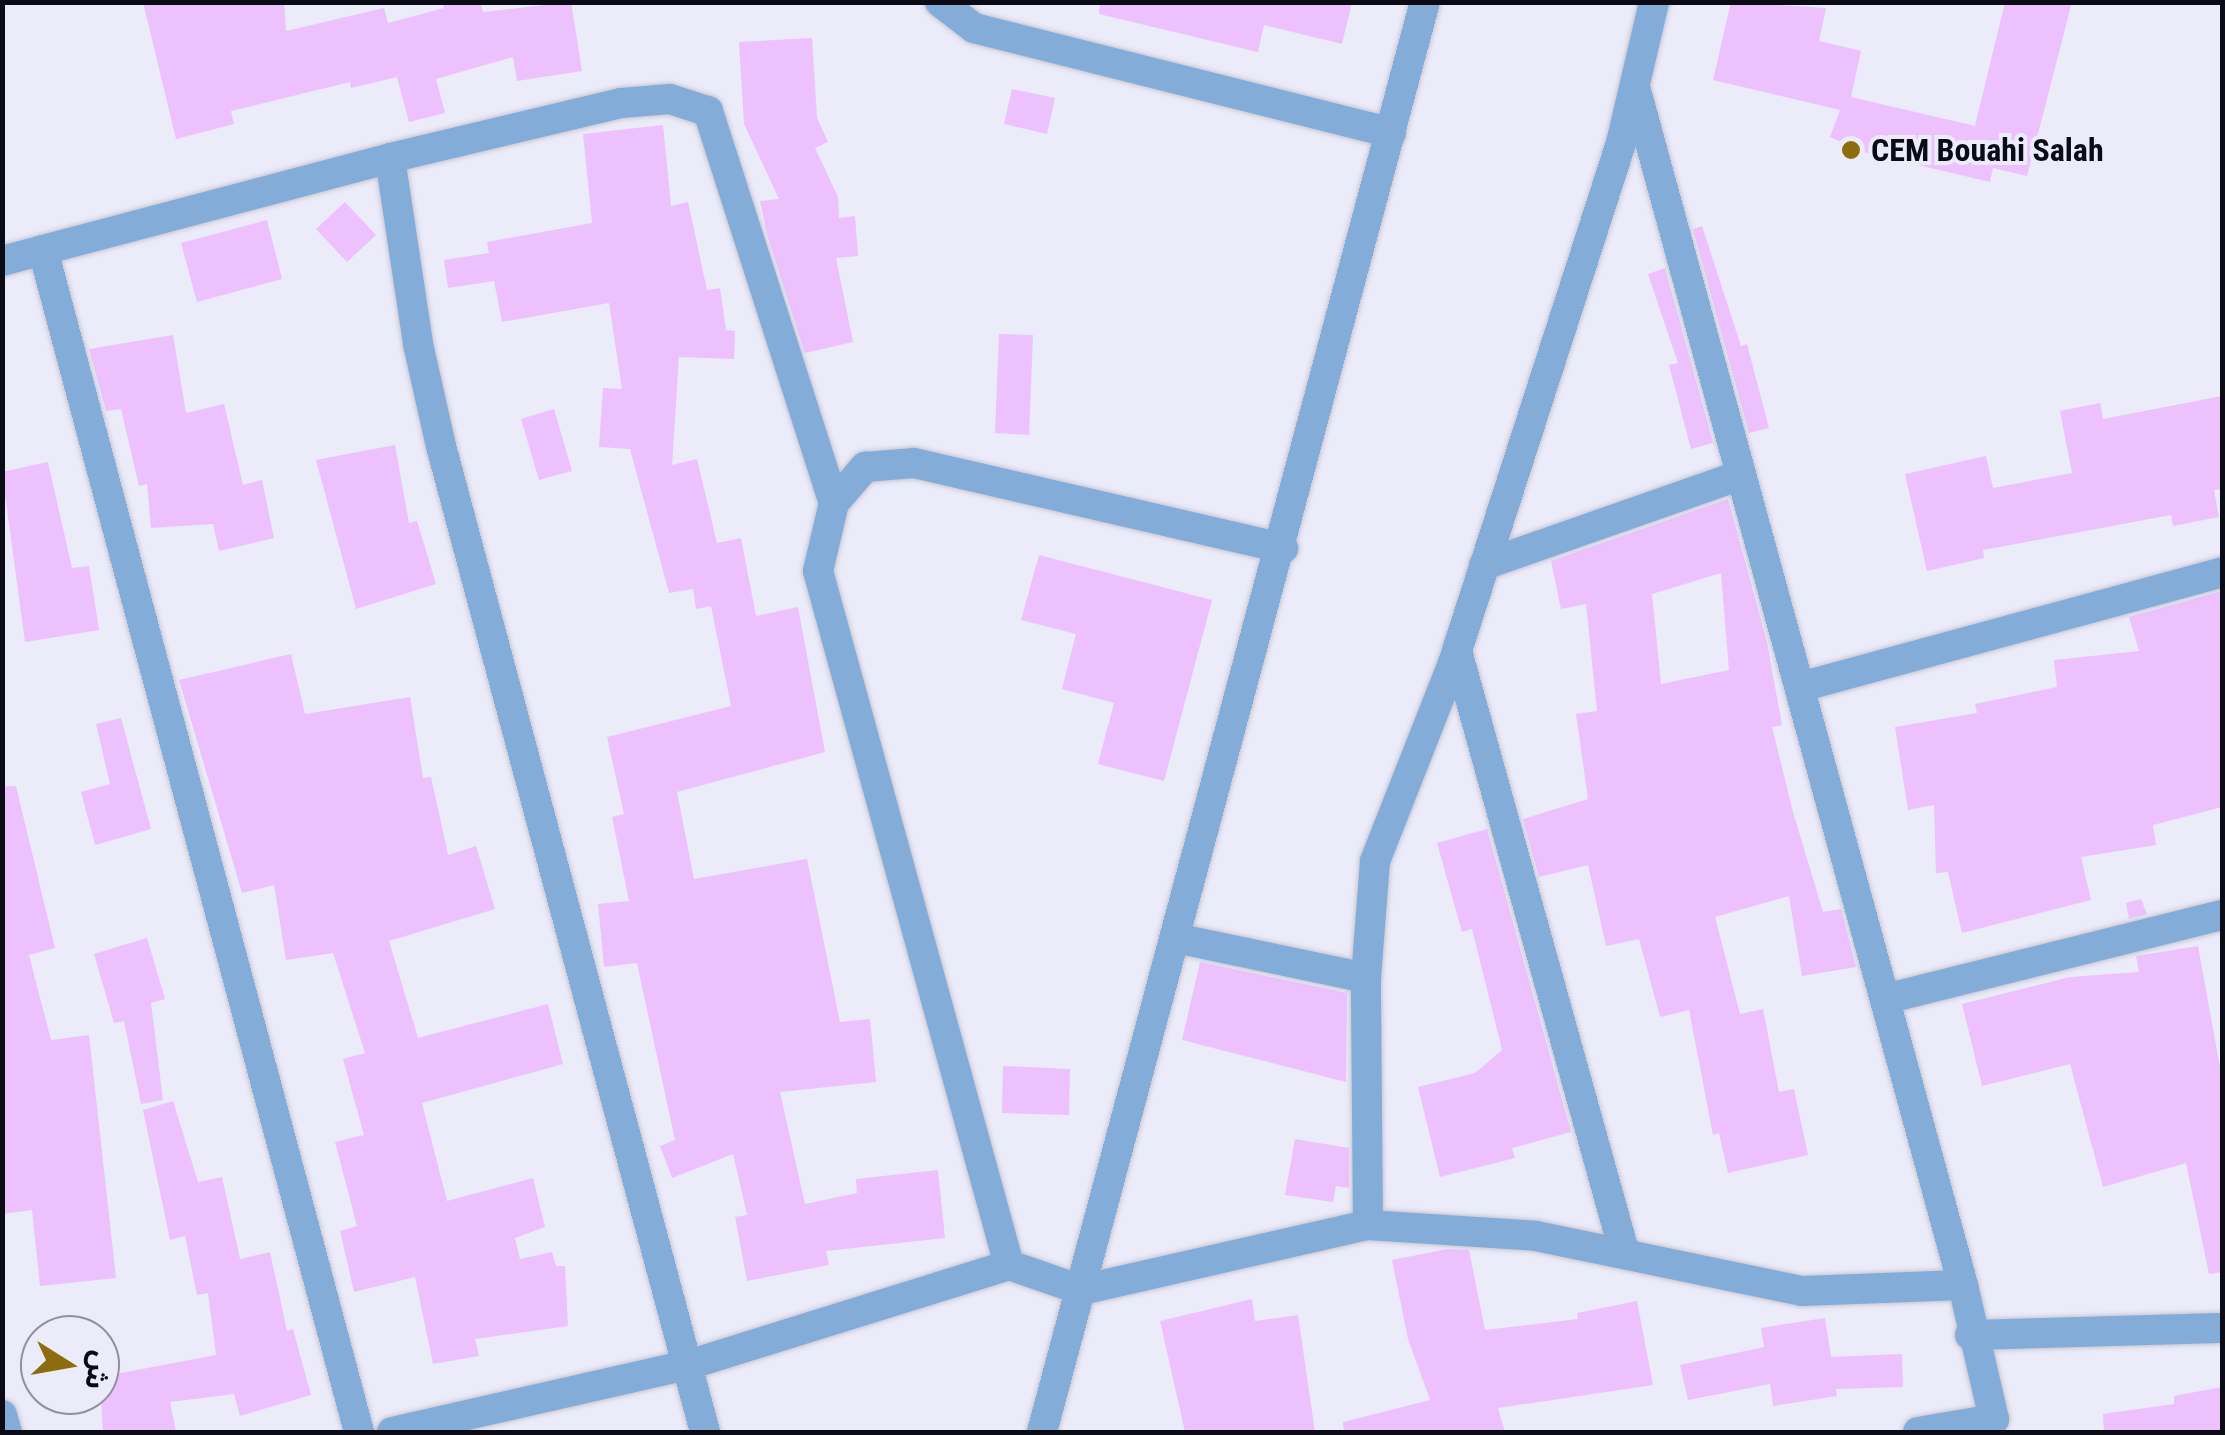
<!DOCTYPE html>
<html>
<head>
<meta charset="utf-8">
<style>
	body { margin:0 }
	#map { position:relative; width:2225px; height:1435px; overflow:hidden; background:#ebebf9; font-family:"Roboto Condensed","Noto Sans Arabic",sans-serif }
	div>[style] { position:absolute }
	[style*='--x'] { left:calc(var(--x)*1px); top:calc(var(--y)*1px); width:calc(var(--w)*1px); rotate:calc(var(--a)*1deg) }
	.building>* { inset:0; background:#edc1fd }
	.roads { filter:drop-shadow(0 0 2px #c7c7d5) drop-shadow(0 0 2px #c7c7d5) }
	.street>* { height:30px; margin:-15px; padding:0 15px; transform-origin:15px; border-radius:15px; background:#84acd9 }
	.dots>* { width:28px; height:28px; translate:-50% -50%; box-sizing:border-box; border:5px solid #ebebf9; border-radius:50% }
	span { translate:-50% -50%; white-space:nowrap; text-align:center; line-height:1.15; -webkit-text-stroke:8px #ebebf9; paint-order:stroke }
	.poi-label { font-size:32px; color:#0b0b16; font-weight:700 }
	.left { translate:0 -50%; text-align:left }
	.frame { position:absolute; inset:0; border:5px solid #0b0b16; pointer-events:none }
	.north { position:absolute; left:20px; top:1315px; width:100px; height:100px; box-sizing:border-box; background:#ebebf9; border:2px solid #91919e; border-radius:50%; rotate:101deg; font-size:28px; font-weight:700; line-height:40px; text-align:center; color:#0b0b16 }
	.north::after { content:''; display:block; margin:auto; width:35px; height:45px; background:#8d6c0e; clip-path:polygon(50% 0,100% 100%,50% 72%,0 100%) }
</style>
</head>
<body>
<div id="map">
	<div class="building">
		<i style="clip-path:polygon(143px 2px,284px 2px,286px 31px,384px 8px,388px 23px,444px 8px,442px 2px,480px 2px,483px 12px,571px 2px,582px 71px,517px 81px,513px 57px,436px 79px,445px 113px,409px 122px,397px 77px,351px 88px,350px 82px,231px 111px,234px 124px,176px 139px)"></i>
		<i style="clip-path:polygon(1100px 2px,1352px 2px,1342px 44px,1264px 25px,1258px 52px,1099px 14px)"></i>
		<i style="clip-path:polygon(1731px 2px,1826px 8px,1819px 41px,1861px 51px,1851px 97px,1975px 126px,2005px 2px,2072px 2px,2027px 176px,1993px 168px,1990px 182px,1863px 152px,1830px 137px,1840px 110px,1713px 80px)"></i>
		<i style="clip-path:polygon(812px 38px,817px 118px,828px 142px,815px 148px,838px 197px,839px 218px,855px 216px,858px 256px,836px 258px,853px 342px,805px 353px,767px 234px,760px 201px,779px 199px,744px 124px,739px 42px)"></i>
		<i style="clip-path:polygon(1012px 89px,1055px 98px,1047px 134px,1004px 124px)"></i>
		<i style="clip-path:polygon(663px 125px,671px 206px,688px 202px,707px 290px,720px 288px,726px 330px,735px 331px,734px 359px,679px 357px,672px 465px,697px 459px,717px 543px,741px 538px,756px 616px,798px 607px,825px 752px,677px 792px,694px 879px,807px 859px,840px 1022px,870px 1019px,876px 1082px,780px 1092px,805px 1204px,857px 1193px,856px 1179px,938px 1170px,945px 1238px,826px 1251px,829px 1265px,747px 1281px,735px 1217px,747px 1215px,733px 1154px,672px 1178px,660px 1146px,675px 1140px,637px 963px,604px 967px,598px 904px,629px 901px,612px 817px,624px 814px,607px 737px,731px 706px,711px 606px,696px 609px,693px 589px,669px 593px,630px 449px,599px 447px,603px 388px,622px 389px,609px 303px,502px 322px,494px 281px,448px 288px,444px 260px,489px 253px,487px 242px,592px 223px,583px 134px)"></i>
		<i style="clip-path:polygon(345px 202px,376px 235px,347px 262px,316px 229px)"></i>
		<i style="clip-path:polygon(267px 220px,282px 279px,197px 302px,181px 243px)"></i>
		<i style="clip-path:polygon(1702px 226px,1741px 346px,1747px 344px,1769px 428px,1749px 433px,1693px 229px)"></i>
		<i style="clip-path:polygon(1665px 268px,1713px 443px,1691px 449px,1669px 365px,1678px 363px,1648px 274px)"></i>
		<i style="clip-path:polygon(999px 334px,1033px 335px,1029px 435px,995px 433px)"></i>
		<i style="clip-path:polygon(173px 335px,186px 413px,224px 404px,243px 485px,262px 480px,274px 538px,219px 551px,213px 524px,151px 528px,147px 484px,139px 486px,121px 409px,106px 411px,89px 349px)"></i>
		<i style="clip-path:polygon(2222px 396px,2222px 489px,2214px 490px,2219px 517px,2173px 526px,2171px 515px,1983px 550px,1984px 558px,1927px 571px,1905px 474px,1986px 456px,1993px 488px,2072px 473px,2060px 411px,2100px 403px,2103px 419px)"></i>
		<i style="clip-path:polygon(554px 409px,572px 471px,539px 480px,521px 419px)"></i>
		<i style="clip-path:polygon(395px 445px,409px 523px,417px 521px,436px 584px,356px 609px,316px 460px)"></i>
		<i style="clip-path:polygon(48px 462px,72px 568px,89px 566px,99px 630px,25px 642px,2px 472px)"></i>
		<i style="clip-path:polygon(evenodd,1728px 499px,1767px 642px,1782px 725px,1772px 727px,1793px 812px,1823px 912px,1841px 909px,1856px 967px,1802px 976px,1789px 896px,1715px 917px,1740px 1014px,1763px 1009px,1779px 1092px,1794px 1089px,1808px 1155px,1728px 1173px,1719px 1133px,1713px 1135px,1689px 1010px,1660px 1017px,1639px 939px,1606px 946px,1588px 865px,1539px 877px,1523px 819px,1588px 799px,1576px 714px,1597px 711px,1586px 604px,1561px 609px,1551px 561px,1728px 499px,1721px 573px,1729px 670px,1661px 684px,1652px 594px,1721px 573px)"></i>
		<i style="clip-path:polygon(1039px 555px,1212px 600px,1164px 781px,1098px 764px,1114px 703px,1062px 689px,1076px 634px,1021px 620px)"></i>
		<i style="clip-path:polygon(2222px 591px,2222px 807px,2153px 825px,2156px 845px,2081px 857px,2091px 900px,1962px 933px,1948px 872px,1936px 873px,1934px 805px,1908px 810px,1895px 727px,1977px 713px,1975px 704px,2057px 687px,2054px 660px,2139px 651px,2129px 617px)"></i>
		<i style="clip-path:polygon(291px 654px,305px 714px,410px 697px,423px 778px,431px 777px,448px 855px,476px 846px,495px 909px,389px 941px,418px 1038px,548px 1004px,563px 1064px,422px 1103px,447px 1201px,533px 1178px,545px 1227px,515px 1238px,520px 1259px,552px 1252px,556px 1266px,565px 1266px,568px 1326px,475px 1339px,479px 1356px,433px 1364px,415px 1277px,354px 1292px,340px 1231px,357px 1226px,335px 1142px,364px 1135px,343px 1059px,365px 1053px,333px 953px,286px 960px,274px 885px,242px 893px,179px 680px)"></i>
		<i style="clip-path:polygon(121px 718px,151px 829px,95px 845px,81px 792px,110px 784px,96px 724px)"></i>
		<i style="clip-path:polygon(16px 786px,55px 948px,29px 955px,51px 1040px,89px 1035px,116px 1278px,40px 1286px,32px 1210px,2px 1214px,2px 787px)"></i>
		<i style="clip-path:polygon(1487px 829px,1571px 1132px,1512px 1148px,1515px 1158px,1440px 1177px,1418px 1087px,1475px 1073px,1502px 1050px,1472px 929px,1462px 932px,1437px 843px)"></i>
		<i style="clip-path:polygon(2141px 899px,2147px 914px,2129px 919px,2126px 903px)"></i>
		<i style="clip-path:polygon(147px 938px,165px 999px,151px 1003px,163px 1100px,141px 1104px,124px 1021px,114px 1023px,94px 954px)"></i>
		<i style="clip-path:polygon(2198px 946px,2222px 1078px,2222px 1272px,2209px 1274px,2186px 1163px,2103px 1187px,2070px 1064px,1982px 1086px,1962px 1004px,2070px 977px,2139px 972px,2136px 956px)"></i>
		<i style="clip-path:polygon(1200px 962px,1347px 993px,1346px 1082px,1182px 1040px)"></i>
		<i style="clip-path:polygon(1003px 1066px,1070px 1069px,1069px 1115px,1002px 1113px)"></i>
		<i style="clip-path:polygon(173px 1101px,198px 1182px,222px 1177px,240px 1259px,270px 1252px,287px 1331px,293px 1329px,311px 1395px,240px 1416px,234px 1394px,170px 1402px,176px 1432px,103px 1432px,100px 1377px,216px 1355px,208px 1293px,197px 1295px,185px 1236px,170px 1240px,143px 1110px)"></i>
		<i style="clip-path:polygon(1295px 1139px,1349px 1148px,1349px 1188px,1336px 1186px,1333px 1202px,1285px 1195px)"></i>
		<i style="clip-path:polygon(1447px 1249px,1469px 1250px,1485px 1330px,1578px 1319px,1577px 1313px,1637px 1301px,1653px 1385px,1498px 1408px,1505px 1432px,1344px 1432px,1343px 1422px,1430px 1400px,1408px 1339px,1392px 1260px)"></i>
		<i style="clip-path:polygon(1252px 1299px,1255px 1321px,1298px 1315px,1315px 1432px,1185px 1432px,1160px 1321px)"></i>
		<i style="clip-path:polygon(1825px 1318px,1831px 1357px,1902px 1354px,1903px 1387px,1836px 1389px,1837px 1396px,1773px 1406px,1770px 1384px,1688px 1400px,1680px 1365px,1764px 1347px,1761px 1328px)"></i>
		<i style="clip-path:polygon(2222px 1387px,2222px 1432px,2104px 1432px,2103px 1414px,2174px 1404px,2174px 1396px)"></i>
	</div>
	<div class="roads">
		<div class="street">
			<i style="--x:940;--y:2;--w:43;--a:37.4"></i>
			<i style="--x:974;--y:28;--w:430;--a:14.1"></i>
			<i style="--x:1635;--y:87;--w:1242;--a:74.69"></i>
			<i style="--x:390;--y:158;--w:188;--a:81.4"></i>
			<i style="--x:418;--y:344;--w:105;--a:77.3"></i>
			<i style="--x:441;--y:446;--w:1021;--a:75.01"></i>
			<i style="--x:43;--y:250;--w:359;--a:-14.8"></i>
			<i style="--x:390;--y:158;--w:237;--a:-13.4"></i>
			<i style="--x:621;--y:103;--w:49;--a:-4.7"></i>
			<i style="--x:670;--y:99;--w:40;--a:18"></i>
			<i style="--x:708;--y:111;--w:412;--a:72.2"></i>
			<i style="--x:2;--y:261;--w:42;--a:-15"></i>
			<i style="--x:43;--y:250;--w:1224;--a:75.03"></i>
			<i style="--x:1484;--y:565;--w:272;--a:-19.3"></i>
			<i style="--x:1457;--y:651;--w:623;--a:74.45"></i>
			<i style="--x:1800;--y:687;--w:437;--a:-15.2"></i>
			<i style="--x:1175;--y:938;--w:195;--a:11.8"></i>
			<i style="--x:1885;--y:999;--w:347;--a:-14"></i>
			<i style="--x:1368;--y:1225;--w:247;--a:-90.5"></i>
			<i style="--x:1366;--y:978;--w:117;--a:-85.6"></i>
			<i style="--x:1375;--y:861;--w:210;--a:-68.5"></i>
			<i style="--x:1452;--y:666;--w:550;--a:-72.09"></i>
			<i style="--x:1621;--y:143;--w:145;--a:-76.8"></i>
			<i style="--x:1009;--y:1265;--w:720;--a:-105.39"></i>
			<i style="--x:818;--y:571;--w:70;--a:-76.8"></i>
			<i style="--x:834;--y:503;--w:48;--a:-49.3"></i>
			<i style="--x:865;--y:467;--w:49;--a:-4.7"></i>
			<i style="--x:914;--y:463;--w:379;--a:13"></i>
			<i style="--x:1970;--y:1335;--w:252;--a:-1.6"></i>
			<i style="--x:2;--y:1415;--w:18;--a:74"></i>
			<i style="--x:392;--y:1432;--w:303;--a:-12.8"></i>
			<i style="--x:688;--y:1365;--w:336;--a:-17.3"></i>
			<i style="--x:1009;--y:1265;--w:76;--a:19.1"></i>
			<i style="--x:1081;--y:1290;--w:294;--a:-12.8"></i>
			<i style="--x:1368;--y:1225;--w:168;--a:3.7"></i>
			<i style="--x:1536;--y:1236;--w:272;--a:11.7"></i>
			<i style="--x:1802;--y:1291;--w:161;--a:-2.1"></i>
			<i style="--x:1963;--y:1285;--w:138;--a:77"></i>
			<i style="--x:1994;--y:1419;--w:77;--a:170.3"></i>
			<i style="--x:1042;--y:1432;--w:1480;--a:-75.01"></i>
		</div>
	</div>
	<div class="dots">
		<i style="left:1851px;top:150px;background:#8d6c0e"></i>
	</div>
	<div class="poi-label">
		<span class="left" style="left:1871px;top:150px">CEM Bouahi Salah</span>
	</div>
	<div class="frame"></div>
	<div class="north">ش</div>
</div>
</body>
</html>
